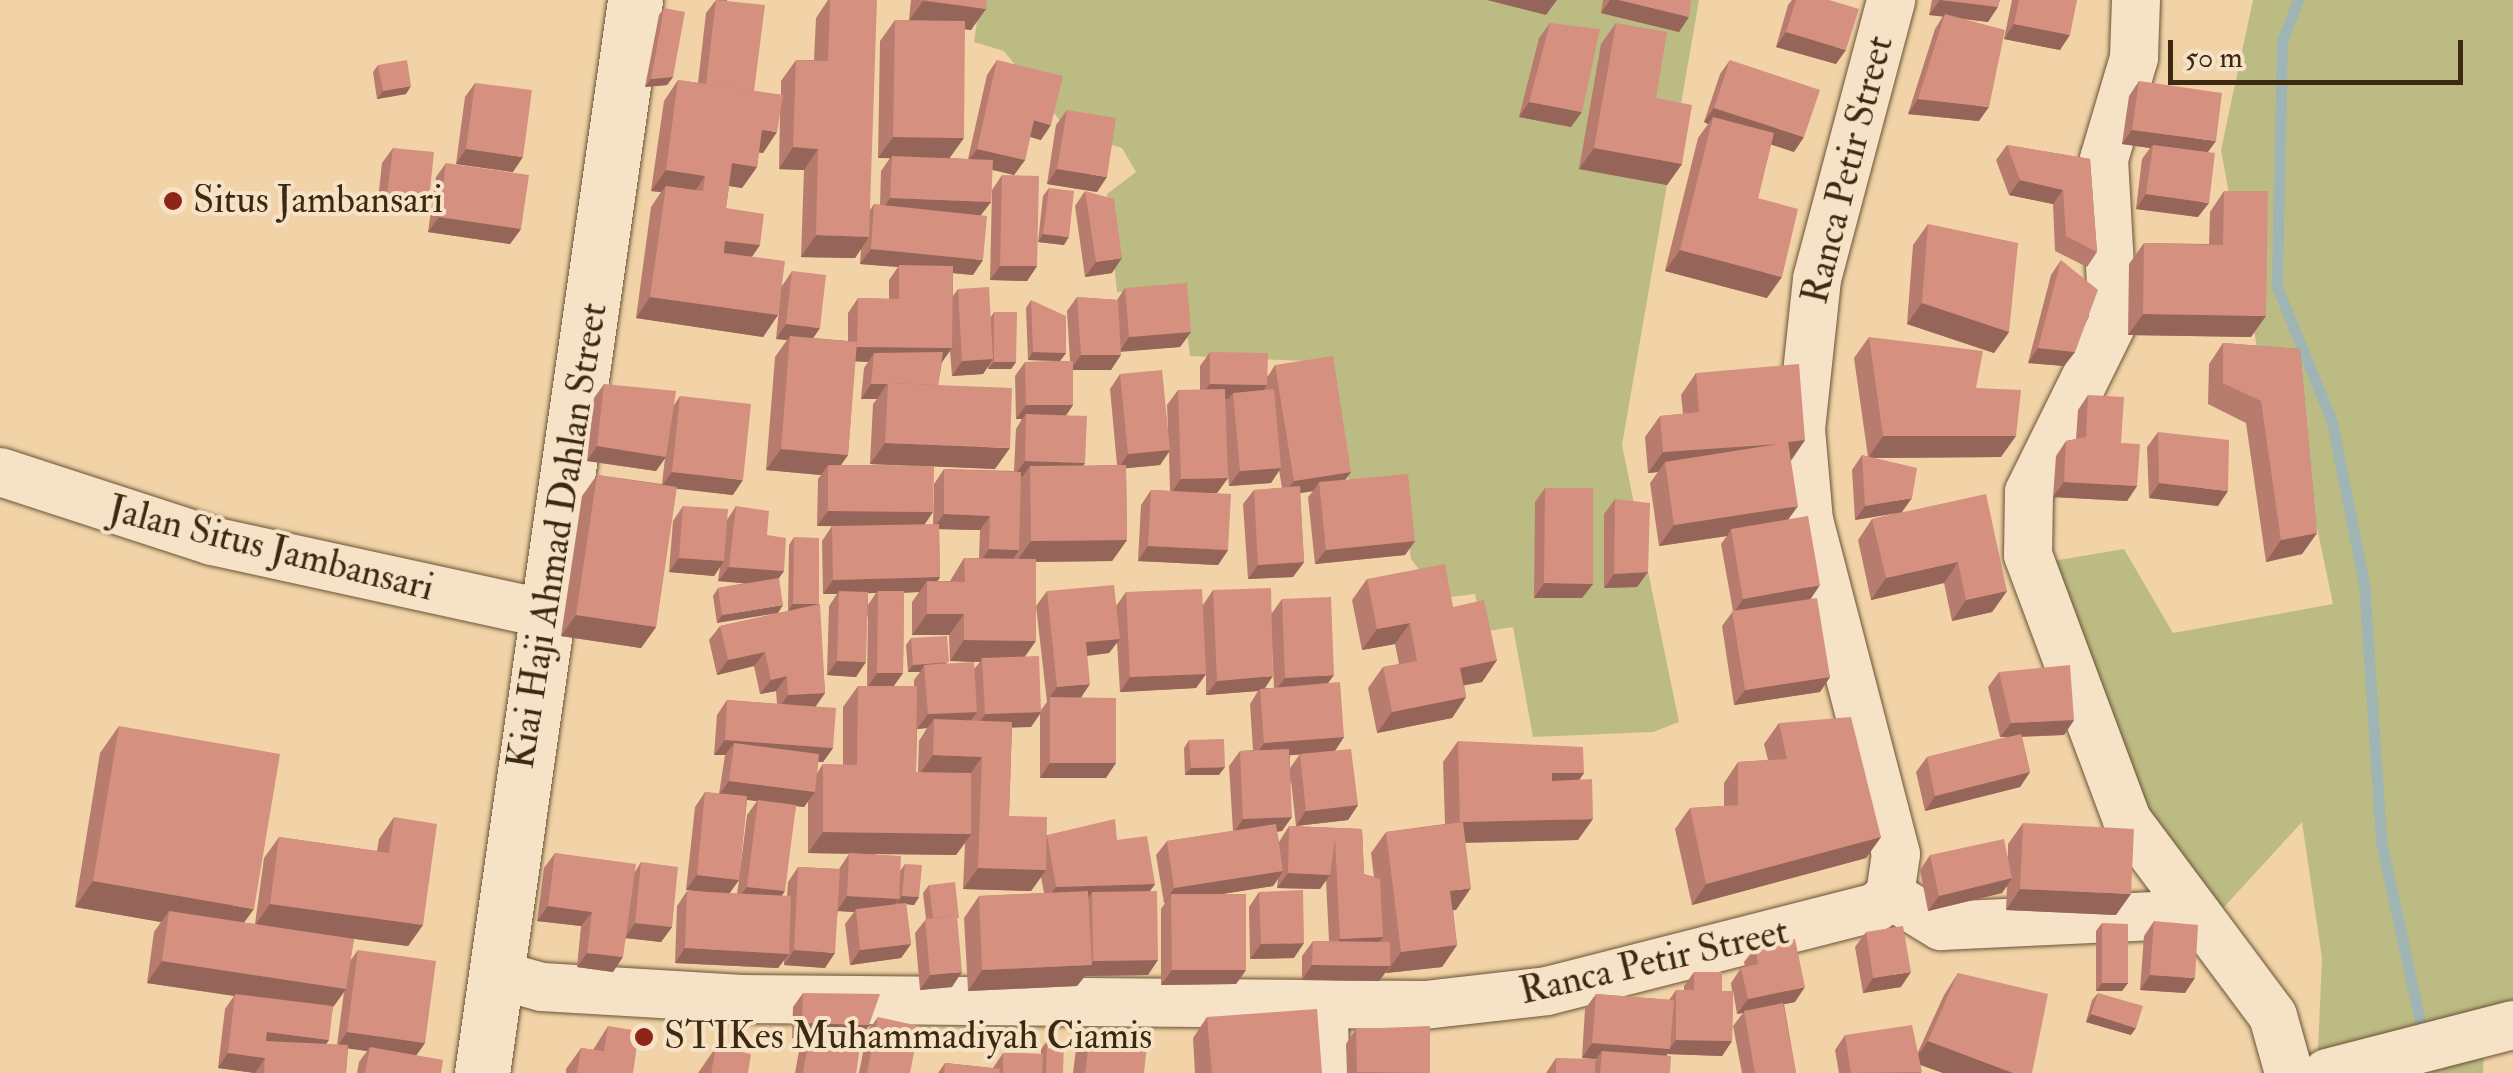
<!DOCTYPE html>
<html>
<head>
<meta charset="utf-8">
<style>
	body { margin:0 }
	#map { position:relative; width:2513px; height:1073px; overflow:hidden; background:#f1d3a7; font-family:"IM FELL Double Pica",serif }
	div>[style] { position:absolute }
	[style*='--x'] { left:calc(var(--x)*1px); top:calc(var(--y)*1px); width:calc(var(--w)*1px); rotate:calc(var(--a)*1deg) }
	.green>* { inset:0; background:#bdbb84 }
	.stream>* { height:11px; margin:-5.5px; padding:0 5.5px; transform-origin:5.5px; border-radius:5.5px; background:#9fb5b3 }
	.roads { filter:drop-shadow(0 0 2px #695436) drop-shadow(0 0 2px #695436) }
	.street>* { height:48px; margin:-24px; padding:0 24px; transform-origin:24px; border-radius:24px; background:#f6e2c6 }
	.secondary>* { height:55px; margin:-27.5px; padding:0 27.5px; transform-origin:27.5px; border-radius:27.5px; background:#f6e2c6 }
	.wall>* { inset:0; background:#b77c6d }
	.shaded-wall>* { inset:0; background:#956559 }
	.building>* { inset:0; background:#d5907f }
	.dots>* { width:28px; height:28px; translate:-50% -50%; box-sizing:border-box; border:5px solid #f6e2c6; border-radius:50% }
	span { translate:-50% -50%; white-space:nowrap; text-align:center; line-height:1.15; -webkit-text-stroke:8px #f6e2c6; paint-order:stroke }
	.street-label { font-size:38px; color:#3c2910 }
	.poi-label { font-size:38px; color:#3c2910 }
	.left { translate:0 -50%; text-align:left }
	.scale { position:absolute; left:2168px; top:40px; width:295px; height:45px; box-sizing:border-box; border:5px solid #3c2910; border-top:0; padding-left:12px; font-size:30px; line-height:35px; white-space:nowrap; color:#3c2910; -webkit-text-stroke:8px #f6e2c6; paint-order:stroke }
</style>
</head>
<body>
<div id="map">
	<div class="green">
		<i style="clip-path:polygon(980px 0,1699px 0,1622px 445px,1679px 722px,1653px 732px,1533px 737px,1513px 627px,1483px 632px,1475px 594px,1441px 598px,1411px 559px,1401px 480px,1349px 482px,1329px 362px,1190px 356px,1182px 291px,1117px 292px,1107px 194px,1136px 172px,1122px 148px,1070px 133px,1004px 51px,974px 42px)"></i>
		<i style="clip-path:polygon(2253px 0,2513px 0,2513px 1014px,2485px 1015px,2483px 1073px,2317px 1073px,2322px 958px,2302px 822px,2213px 919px,2124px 792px,2041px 563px,2124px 549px,2173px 633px,2333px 604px,2311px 499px,2258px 353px,2221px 150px)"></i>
	</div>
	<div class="stream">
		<i style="--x:2298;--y:0;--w:44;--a:111.3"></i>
		<i style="--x:2282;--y:41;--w:246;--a:91.2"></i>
		<i style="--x:2277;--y:287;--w:146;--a:67.8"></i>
		<i style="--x:2332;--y:422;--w:164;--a:78.8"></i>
		<i style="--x:2364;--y:583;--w:259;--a:86.2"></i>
		<i style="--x:2381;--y:841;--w:204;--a:77.8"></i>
	</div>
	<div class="roads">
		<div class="street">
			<i style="--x:2136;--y:0;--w:58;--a:92"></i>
			<i style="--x:2134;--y:58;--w:105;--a:106.5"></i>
			<i style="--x:2104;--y:159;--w:163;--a:86.8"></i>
			<i style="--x:2113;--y:322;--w:190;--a:116.3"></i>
			<i style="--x:2029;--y:492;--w:63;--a:90.9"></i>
			<i style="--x:2028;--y:555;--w:283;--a:69.5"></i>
			<i style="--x:2127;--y:820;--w:244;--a:53.3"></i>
			<i style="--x:2273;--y:1016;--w:59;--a:74.3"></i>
			<i style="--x:0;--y:472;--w:223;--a:18"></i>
			<i style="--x:212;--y:541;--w:342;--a:12.3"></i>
			<i style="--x:1890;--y:895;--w:60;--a:31.3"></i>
			<i style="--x:1941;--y:926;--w:251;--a:-2.7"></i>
			<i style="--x:495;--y:974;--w:49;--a:15.5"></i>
			<i style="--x:542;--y:987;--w:200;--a:3.4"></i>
			<i style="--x:742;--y:999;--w:683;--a:0.5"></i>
			<i style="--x:1425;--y:1005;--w:123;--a:-6.5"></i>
			<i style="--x:1547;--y:991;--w:340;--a:-14.3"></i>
			<i style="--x:1876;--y:907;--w:18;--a:-41"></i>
			<i style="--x:1890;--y:895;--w:41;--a:-81.7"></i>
			<i style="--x:1896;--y:854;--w:344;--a:-104.6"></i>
			<i style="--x:1809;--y:521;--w:92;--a:-95"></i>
			<i style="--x:1801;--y:429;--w:151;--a:-83.9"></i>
			<i style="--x:1817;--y:279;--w:289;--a:-75.1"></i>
			<i style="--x:1324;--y:1004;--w:69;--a:89.2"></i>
			<i style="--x:2327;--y:1073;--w:192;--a:-14.5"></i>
		</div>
		<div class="secondary">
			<i style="--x:482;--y:1073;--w:1084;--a:-81.88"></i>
		</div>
	</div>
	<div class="wall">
		<i style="clip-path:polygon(evenodd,716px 0,727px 0,754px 91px,781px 95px,781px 81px,796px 60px,814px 60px,816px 18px,828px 0,830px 0,870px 210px,874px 204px,880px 205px,881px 171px,890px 158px,878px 158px,880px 41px,895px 20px,909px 20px,911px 0,987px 0,971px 30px,965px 29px,949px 158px,968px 159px,987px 75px,997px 60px,1041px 140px,1030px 137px,1025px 160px,1014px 175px,992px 170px,991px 202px,981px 215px,973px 275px,953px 273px,953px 296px,958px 289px,991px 317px,994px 312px,1016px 362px,1011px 369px,988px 369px,988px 366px,983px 374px,952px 376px,950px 351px,942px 362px,938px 385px,995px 469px,934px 466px,925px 525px,933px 525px,934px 484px,944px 469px,1014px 471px,1016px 429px,1022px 419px,1016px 419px,1015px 376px,1025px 362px,1070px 361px,1067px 311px,1077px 297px,1117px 300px,1125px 288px,1191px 332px,1180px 347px,1121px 351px,1111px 370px,1073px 370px,1073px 405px,1066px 416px,1085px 463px,1083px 466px,1117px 465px,1110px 389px,1120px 374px,1168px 429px,1167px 405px,1178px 390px,1200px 390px,1200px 366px,1210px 352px,1268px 376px,1275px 365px,1351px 472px,1345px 480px,1415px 541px,1405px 555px,1315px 564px,1308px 497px,1313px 491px,1300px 493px,1304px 562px,1293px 577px,1248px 579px,1243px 504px,1254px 490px,1282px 488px,1279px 470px,1271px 483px,1229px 486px,1227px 461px,1228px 478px,1217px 493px,1204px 493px,1228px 550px,1218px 565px,1138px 561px,1141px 505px,1151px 490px,1170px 491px,1169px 452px,1160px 465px,1126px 468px,1127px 540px,1112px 561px,1036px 562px,1025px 656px,1041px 710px,1047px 702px,1036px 606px,1047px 591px,1116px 606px,1126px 592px,1203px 605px,1213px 590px,1272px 613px,1282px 599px,1328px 683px,1344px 737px,1335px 751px,1358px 805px,1348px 820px,1296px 826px,1291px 781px,1282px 831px,1277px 832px,1279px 842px,1289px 826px,1362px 829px,1364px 874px,1374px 877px,1371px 853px,1386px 832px,1445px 824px,1443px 762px,1458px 741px,1584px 773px,1579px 780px,1578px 840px,1465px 843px,1456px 910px,1453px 910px,1457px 945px,1442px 967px,1386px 973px,1386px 972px,1379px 981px,1302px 980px,1302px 956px,1313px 941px,1329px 941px,1326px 880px,1320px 889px,1277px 888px,1278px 879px,1273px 886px,1222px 894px,1246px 970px,1236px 984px,1161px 985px,1161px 909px,1165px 903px,1164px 903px,1156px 855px,1167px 841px,1233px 831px,1229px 766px,1240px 751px,1253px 750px,1250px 704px,1258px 691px,1206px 695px,1206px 674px,1196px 688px,1120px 692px,1117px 642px,1109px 653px,1087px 656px,1081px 698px,1106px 778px,1040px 778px,1040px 714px,1031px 727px,1012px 727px,1009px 816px,1047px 835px,1117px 840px,1155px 884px,1150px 891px,1148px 975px,1085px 976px,1077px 986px,968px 991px,964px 918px,979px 896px,1044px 893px,1041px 877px,1031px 891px,963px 889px,965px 843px,956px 855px,875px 854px,900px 871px,905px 864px,919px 897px,914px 905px,906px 904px,911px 944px,901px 958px,850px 965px,845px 924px,854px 912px,838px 911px,825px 968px,784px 965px,784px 960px,778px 968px,675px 963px,677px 906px,687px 891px,709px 892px,686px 890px,695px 807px,705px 792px,719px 794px,725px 755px,714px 755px,717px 715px,727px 700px,777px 704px,776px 691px,760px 694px,754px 666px,717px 675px,709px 640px,720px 626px,788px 611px,789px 545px,794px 537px,819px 604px,825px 693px,816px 706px,833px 748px,823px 762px,818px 762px,817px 773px,823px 764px,843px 765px,843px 707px,858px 686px,867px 686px,868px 613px,856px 677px,827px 675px,829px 606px,837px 594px,823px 594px,822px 541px,832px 526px,853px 526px,817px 526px,818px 479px,821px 475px,766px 470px,775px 357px,787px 340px,776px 339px,781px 290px,778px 315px,763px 337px,636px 318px,651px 207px,661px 192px,651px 191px,664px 101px,678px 80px,698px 83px,706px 13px,716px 0,780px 112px,779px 169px,804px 170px,801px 257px,855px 258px,861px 249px,860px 264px,898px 267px,889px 280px,889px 299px,858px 298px,848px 313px,848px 341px,813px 338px,792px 271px,782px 286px,752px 257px,760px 245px,726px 208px,729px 186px,742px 188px,757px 167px,759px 152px,763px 153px,780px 112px,716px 0,855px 361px,868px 362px,864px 368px,861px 399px,877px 399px,873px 404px,870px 464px,923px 466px,841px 465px,848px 455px,855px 361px,716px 0,939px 529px,980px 530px,979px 558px,964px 558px,950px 581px,938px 581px,940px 577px,939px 529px,716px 0,919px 592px,912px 602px,912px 635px,949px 635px,950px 661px,980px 662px,974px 669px,948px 664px,911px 638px,906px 645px,908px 672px,920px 672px,914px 680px,914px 686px,894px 686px,903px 673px,904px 593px,919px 592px,716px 0,868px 593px,876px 593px,868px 605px,868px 593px,716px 0,1272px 645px,1274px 688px,1264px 688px,1272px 645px,716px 0,927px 728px,919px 741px,918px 772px,916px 772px,917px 729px,927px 728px,716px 0,1300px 754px,1290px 768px,1290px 755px,1300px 754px,716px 0,747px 800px,757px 801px,747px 815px,739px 879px,747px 800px,716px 0,808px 801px,808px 853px,849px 854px,839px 869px,798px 867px,788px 882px,787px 896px,782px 896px,796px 806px,804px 807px,808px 801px,716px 0,739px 880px,737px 894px,729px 893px,739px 880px)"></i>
		<i style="clip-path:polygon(1603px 0,1691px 0,1679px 32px,1601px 13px)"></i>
		<i style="clip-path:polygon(1792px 0,1829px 0,1836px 64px,1776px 47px,1788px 5px)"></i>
		<i style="clip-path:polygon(1932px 0,2000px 0,1988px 22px,1961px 18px,1979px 121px,1908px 114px,1935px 29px,1943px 16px,1929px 15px)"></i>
		<i style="clip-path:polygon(2012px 0,2077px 0,2060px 50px,2004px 39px)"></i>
		<i style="clip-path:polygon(664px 8px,673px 77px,667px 85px,645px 87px,659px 15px)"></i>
		<i style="clip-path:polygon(1550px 23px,1571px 127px,1519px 117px,1539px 38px)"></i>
		<i style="clip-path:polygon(1616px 23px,1656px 98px,1682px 164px,1667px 185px,1579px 169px,1601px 44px)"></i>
		<i style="clip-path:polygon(1730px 60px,1794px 152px,1771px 144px,1758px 198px,1767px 298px,1665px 271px,1698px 138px,1708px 124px,1704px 122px,1720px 74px)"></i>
		<i style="clip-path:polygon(378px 65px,406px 94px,377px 99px,373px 72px)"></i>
		<i style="clip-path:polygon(2139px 81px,2208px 152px,2198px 217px,2136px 209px,2142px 159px,2150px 148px,2122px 144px,2129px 96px)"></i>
		<i style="clip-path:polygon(475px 83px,513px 172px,456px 164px,465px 97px)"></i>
		<i style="clip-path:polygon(1067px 110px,1097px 192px,1047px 184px,1056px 125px)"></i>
		<i style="clip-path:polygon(2007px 145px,2090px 159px,2097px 252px,2087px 267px,2055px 251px,2053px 204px,2009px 195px,1996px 160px)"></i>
		<i style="clip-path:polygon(393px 148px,429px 200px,419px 214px,377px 210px,382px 163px)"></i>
		<i style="clip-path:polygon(446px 163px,521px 229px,510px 244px,428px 232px,436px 177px)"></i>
		<i style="clip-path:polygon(1002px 175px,1037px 266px,1027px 281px,990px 280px,992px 190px)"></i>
		<i style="clip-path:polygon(1049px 188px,1064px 245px,1038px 242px,1043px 196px)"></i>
		<i style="clip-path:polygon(1085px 191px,1112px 273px,1085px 277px,1075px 206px)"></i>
		<i style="clip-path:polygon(2224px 191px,2251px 337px,2128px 335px,2129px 264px,2144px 243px,2209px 244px,2210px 212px)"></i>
		<i style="clip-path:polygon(1928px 224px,2009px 332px,1994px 353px,1907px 324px,1913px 245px)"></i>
		<i style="clip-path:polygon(2061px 260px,2075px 352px,2064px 366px,2028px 363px,2051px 275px)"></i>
		<i style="clip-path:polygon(1031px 300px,1066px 353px,1060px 361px,1028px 360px,1026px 308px)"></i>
		<i style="clip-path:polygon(1869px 337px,1976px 388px,2001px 457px,1871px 458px,1902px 512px,2007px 591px,1992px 612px,1952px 621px,1944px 583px,1871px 600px,1858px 540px,1872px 519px,1898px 513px,1855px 520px,1852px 470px,1862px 455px,1868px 457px,1854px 358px)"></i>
		<i style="clip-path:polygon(2223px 343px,2300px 349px,2317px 533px,2302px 554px,2266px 562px,2246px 423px,2208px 404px,2209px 364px)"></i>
		<i style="clip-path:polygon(1696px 373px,1805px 440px,1791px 461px,1788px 519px,1830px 677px,1820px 692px,1734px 705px,1722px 626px,1733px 611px,1721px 544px,1727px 536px,1659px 546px,1650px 483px,1658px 472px,1648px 473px,1645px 437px,1660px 416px,1683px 414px,1681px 395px)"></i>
		<i style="clip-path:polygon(604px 384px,674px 405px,680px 396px,733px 495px,676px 488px,656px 627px,641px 648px,561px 636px,582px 496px,597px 475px,662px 484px,665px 458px,656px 471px,587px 461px,594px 398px)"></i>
		<i style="clip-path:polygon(2088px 395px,2137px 486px,2127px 501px,2053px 497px,2056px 456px,2066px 441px,2076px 439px,2078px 410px)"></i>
		<i style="clip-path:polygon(2158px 432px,2218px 506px,2149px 498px,2147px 447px)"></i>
		<i style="clip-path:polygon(1545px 488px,1593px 584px,1582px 598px,1534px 598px,1535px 502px)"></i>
		<i style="clip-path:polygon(1615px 499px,1648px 572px,1637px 587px,1604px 588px,1604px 514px)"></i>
		<i style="clip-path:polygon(683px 506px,727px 520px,736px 506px,767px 535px,784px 571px,779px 578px,717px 623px,713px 596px,718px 588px,746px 583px,718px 581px,720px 567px,714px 576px,669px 572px,673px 521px)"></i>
		<i style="clip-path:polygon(1367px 579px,1453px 607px,1497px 660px,1482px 682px,1464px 685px,1466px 697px,1452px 718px,1377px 733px,1368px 688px,1383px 667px,1399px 664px,1395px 644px,1362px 650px,1352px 600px)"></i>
		<i style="clip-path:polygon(1999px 672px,2074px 720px,2064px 735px,2022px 737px,2030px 772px,2020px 787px,1925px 811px,1916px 772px,1927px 757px,2007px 737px,2000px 737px,1988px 687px)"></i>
		<i style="clip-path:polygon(1779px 723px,1881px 837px,1866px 858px,1692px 905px,1675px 829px,1690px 808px,1724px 806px,1724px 783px,1738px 762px,1768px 760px,1764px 744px)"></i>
		<i style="clip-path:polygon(evenodd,119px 726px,244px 923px,255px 924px,264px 858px,279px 837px,377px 851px,379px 839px,394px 817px,423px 925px,408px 946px,354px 939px,350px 961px,358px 950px,425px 1043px,416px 1056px,441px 1073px,357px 1073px,359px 1062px,367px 1051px,348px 1048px,346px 1073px,255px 1073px,218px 1068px,225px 1009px,234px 996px,147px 983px,154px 932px,161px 922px,75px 907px,100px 753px,119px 726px,344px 992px,337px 1045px,326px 1044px,333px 1007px,344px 992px)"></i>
		<i style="clip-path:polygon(1189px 740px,1219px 775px,1185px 775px,1184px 748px)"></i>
		<i style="clip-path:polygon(2023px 823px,2116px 915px,2006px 910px,2007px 886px,2002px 893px,1928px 911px,1920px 870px,1930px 855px,2008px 857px,2008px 844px)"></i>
		<i style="clip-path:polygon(555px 853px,635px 872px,641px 862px,672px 927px,661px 942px,626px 938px,613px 972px,577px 967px,581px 926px,537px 921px,544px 868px)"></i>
		<i style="clip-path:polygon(929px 885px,957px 920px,952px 987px,920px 990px,915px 933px,926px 919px,923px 893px)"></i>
		<i style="clip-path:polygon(1259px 892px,1294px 958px,1250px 959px,1249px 907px)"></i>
		<i style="clip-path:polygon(2154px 921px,2185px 993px,2140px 990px,2144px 936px)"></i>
		<i style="clip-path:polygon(2102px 923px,2128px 983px,2122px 991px,2096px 991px,2096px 931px)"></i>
		<i style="clip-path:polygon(1866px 932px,1901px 987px,1863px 993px,1855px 947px)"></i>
		<i style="clip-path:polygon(1755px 948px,1795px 1002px,1784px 1004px,1796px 1073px,1742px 1073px,1733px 1026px,1743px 1013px,1737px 1014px,1733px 991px,1732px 1041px,1722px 1056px,1667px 1054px,1670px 1073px,1546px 1073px,1556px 1058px,1595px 1061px,1596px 1059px,1582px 1058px,1585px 1009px,1596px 994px,1669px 1000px,1676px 990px,1684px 990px,1684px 986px,1694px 972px,1722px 991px,1732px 991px,1731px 983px,1741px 968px,1745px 967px,1744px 962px)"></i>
		<i style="clip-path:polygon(1958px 973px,2032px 1073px,1943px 1073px,1920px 1065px,1921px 1073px,1839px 1073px,1835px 1050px,1845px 1035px,1918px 1052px,1944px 995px)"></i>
		<i style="clip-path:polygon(803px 993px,869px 1025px,859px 1040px,856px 1073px,795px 1073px,800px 1046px,805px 1038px,792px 1038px,793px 1007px)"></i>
		<i style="clip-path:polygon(2098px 993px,2131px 1035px,2086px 1022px,2092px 1000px)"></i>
		<i style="clip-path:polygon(878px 1017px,910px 1073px,859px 1073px,867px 1032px)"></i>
		<i style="clip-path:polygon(1207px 1017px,1322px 1073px,1195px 1073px,1193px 1038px)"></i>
		<i style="clip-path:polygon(608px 1026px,633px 1073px,566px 1073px,566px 1069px,581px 1048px,593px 1050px)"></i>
		<i style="clip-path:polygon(1091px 1028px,1144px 1073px,1073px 1073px,1076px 1049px)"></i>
		<i style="clip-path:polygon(1356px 1029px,1430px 1073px,1347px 1073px,1346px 1044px)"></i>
		<i style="clip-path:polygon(1047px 1041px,1063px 1073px,938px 1073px,945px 1063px,993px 1068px,1003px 1053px,1041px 1054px,1041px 1049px)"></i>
		<i style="clip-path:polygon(716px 1047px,748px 1073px,698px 1073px)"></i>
	</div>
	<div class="shaded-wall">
		<i style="clip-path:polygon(1487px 0,1557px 0,1546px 15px)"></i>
		<i style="clip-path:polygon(1610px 0,1619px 0,1689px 17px,1679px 32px,1601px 13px)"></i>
		<i style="clip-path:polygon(1940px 0,1998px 7px,1988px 22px,1929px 15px)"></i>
		<i style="clip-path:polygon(923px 1px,986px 9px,971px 30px,908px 22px)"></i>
		<i style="clip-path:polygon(2014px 24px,2070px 35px,2060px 50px,2004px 39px)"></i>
		<i style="clip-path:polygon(1786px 32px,1846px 50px,1836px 64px,1776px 47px)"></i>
		<i style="clip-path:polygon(673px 77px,667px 85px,645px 87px,651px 79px)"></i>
		<i style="clip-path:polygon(411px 86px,406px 94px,377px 99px,383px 91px)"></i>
		<i style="clip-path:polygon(1918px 99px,1989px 107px,1979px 121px,1908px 114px)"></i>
		<i style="clip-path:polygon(1529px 102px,1582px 112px,1571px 127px,1519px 117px)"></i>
		<i style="clip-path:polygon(1714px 108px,1804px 137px,1794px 152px,1711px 125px,1713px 117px,1708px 124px,1704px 122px)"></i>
		<i style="clip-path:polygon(1034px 120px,1051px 125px,1041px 140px,1024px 135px)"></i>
		<i style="clip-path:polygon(762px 130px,777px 132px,763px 153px,747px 151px)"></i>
		<i style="clip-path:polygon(2132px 130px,2216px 141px,2205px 156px,2153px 145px,2150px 148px,2122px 144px)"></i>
		<i style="clip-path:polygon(893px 137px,964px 138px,949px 159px,878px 158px)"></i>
		<i style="clip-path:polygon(793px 147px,818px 149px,804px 170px,779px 169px)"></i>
		<i style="clip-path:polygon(1594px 148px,1682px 164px,1667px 185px,1579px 169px)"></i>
		<i style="clip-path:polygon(466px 149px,523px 157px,513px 172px,456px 164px)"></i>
		<i style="clip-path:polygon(977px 149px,1025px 160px,1014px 175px,966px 163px)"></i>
		<i style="clip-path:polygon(732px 163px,757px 167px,742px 188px,717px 184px)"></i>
		<i style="clip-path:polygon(1057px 169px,1107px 177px,1097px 192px,1047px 184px)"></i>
		<i style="clip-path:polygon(666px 170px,705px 176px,691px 197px,666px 186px,661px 192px,651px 191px)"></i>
		<i style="clip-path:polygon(2020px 180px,2063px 190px,2053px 204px,2009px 195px)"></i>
		<i style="clip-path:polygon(2146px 194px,2209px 203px,2198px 217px,2136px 209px)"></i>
		<i style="clip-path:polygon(387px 195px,429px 200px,419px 214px,377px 210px)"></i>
		<i style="clip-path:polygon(890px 198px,991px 202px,980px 216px,880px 213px)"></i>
		<i style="clip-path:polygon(439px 217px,521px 229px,510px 244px,428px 232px)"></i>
		<i style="clip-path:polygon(1043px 234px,1069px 237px,1064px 245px,1038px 242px)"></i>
		<i style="clip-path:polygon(816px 235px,869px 237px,855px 258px,801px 257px)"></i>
		<i style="clip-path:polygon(725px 241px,760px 245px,745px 266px,710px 262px)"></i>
		<i style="clip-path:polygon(871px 249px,983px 260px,973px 275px,899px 268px,899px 265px,898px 267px,860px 264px)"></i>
		<i style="clip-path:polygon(1680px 250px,1782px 277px,1767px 298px,1665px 271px)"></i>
		<i style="clip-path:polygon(1122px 258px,1112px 273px,1085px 277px,1096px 262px)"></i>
		<i style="clip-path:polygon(1000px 266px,1037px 266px,1027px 281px,990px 280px)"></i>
		<i style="clip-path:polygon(650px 297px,778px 315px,763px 337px,636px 318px)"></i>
		<i style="clip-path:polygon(1922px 303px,2009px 332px,1994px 353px,1907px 324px)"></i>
		<i style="clip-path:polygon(2143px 314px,2266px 316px,2251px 337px,2128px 335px)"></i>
		<i style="clip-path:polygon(786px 324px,820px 328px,810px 343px,790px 336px,787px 340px,776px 339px)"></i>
		<i style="clip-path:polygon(1191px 332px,1180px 347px,1119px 352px,1129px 337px)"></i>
		<i style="clip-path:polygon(857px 347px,952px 348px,942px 362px,874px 353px,868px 362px,847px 361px)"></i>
		<i style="clip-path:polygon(2038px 348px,2075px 352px,2064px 366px,2028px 363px)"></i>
		<i style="clip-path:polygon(1033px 352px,1066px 353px,1060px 361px,1028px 360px)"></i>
		<i style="clip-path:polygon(1081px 355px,1121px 355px,1111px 370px,1070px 370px)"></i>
		<i style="clip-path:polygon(993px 359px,983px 374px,952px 376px,962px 361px)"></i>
		<i style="clip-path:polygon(994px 362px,1016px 362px,1011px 369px,988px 369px)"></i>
		<i style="clip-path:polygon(871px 384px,887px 384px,877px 399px,861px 399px)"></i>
		<i style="clip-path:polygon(1210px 384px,1267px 385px,1257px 400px,1233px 393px,1228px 399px,1199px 398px)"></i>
		<i style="clip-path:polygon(1026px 405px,1073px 405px,1063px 419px,1026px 414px,1022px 419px,1016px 419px)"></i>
		<i style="clip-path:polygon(1883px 436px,2016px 436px,2001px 457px,1868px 458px)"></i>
		<i style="clip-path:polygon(1805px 440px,1790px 461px,1788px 442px)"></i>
		<i style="clip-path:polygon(885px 443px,1010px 448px,995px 469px,870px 464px)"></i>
		<i style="clip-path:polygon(1779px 444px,1665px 462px,1658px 472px,1648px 473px,1663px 452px)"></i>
		<i style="clip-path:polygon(597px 446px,666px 457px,656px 471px,587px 461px)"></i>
		<i style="clip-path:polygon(781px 449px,848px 455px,833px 476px,828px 465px,821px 475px,766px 470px)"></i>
		<i style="clip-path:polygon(1170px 450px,1160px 465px,1118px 469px,1128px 454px)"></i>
		<i style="clip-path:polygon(1025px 461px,1085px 463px,1075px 478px,1030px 466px,1023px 476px,1014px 476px)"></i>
		<i style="clip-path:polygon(1281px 468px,1271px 483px,1229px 486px,1240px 471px)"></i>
		<i style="clip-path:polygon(672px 472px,743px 480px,733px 495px,661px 487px)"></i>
		<i style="clip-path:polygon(1351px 472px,1341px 486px,1319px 482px,1313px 491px,1283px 496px,1294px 481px)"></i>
		<i style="clip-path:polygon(1228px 478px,1217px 493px,1170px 494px,1181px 479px)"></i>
		<i style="clip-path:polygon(2064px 482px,2137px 486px,2127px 501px,2053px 497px)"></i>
		<i style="clip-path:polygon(2159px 483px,2228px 491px,2218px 506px,2149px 498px)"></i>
		<i style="clip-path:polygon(1912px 498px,1902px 512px,1855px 520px,1865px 506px)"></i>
		<i style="clip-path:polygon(1798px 506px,1783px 527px,1731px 529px,1727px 536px,1659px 546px,1674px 525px)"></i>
		<i style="clip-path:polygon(828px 511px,933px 512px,923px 527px,817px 526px)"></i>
		<i style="clip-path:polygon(944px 514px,990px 516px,980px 530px,933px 529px)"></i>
		<i style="clip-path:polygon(2317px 533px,2302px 554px,2266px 562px,2281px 540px)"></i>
		<i style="clip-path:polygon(1127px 540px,1112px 561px,1016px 562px,1031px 541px)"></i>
		<i style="clip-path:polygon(1415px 541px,1405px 555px,1315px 564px,1326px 550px)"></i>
		<i style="clip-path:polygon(1148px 546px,1228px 550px,1218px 565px,1138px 561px)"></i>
		<i style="clip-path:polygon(989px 549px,1019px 550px,1009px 565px,979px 564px)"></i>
		<i style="clip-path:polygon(679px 558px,724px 561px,714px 576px,669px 572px)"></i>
		<i style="clip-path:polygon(1304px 562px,1293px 577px,1248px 579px,1258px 565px)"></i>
		<i style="clip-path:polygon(1958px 562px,1944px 583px,1871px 600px,1886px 578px)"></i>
		<i style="clip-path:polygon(729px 567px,784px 571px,773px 586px,718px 581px)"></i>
		<i style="clip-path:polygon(1648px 572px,1637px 587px,1604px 588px,1614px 574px)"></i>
		<i style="clip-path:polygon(940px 577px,930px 592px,927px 581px,919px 592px,878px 593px,878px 591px,876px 593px,839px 594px,839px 591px,837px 594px,823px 594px,833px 580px)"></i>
		<i style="clip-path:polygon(1544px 583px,1593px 584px,1582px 598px,1534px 598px)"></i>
		<i style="clip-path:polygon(1820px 585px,1810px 600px,1733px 614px,1743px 599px)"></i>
		<i style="clip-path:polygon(2007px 591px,1992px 612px,1952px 621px,1966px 600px)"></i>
		<i style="clip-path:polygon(793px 604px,819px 604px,788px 611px)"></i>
		<i style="clip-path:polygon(783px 605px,778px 613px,717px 623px,722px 615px)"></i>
		<i style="clip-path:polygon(927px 614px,964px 614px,949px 635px,912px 635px)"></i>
		<i style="clip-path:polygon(576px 615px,656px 627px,641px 648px,561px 636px)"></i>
		<i style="clip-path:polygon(1410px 623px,1395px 644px,1362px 650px,1377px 629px)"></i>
		<i style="clip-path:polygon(1120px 639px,1109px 653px,1075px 657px,1086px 642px)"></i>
		<i style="clip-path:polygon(964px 640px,1036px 641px,1021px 662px,982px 658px,980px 662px,950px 661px)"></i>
		<i style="clip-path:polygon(765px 652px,754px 666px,717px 675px,728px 660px)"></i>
		<i style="clip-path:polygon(1497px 660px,1482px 682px,1445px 689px,1460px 668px)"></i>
		<i style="clip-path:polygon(837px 661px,866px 662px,856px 677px,827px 675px)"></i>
		<i style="clip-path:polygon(949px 662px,924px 665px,920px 672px,908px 672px,913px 665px)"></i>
		<i style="clip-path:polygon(877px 673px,903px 673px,892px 688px,867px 688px)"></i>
		<i style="clip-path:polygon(1206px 674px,1196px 688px,1120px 692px,1130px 677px)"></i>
		<i style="clip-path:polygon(1334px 675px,1323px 690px,1274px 692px,1285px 678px)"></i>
		<i style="clip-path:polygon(787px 676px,776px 691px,760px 694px,771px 680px)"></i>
		<i style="clip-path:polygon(1273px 676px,1263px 691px,1260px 689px,1258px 691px,1206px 695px,1217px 681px)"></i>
		<i style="clip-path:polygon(1830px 677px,1820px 692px,1734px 705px,1745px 690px)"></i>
		<i style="clip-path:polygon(1090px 684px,1080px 699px,1050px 697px,1046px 702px,1057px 687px)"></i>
		<i style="clip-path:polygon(825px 693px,815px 707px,778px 709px,788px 695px)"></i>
		<i style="clip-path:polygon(1466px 697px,1452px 718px,1377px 733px,1392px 712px)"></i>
		<i style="clip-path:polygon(977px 712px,967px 726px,934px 719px,927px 728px,917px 729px,928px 714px)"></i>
		<i style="clip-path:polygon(1041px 712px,1031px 727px,975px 729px,985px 714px)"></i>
		<i style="clip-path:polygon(2074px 720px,2064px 735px,2000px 737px,2011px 723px)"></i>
		<i style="clip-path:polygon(1344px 737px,1334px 752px,1254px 758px,1264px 743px)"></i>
		<i style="clip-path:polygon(725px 740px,833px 748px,823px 762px,732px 756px,734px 743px,725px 755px,714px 755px)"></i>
		<i style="clip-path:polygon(933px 755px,982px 757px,967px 778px,918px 776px)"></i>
		<i style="clip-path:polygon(1050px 763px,1116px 763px,1106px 778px,1040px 778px)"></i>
		<i style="clip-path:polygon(1225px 767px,1219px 775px,1185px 775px,1191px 768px)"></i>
		<i style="clip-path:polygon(2030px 772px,2020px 787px,1925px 811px,1935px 796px)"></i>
		<i style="clip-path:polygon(1552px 773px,1584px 773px,1569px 794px,1537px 794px)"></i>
		<i style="clip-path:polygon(729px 781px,815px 792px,804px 807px,718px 796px)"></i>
		<i style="clip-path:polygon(1358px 805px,1348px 820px,1296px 826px,1306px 811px)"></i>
		<i style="clip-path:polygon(1292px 817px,1282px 831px,1233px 834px,1243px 819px)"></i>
		<i style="clip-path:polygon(1593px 819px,1578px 840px,1445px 843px,1460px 822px)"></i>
		<i style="clip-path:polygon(823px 832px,971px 834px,956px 855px,808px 853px)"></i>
		<i style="clip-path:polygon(1881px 837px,1866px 858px,1692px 905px,1706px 884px)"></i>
		<i style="clip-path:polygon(978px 868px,1046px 870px,1031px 891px,963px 889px)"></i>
		<i style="clip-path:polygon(1283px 871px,1273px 886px,1171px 902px,1171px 894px,1164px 903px,1174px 888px)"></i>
		<i style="clip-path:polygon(1288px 873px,1330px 875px,1320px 889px,1277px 888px)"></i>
		<i style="clip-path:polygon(697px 875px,739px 880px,729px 894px,686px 890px)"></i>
		<i style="clip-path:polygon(2012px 878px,2002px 893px,1928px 911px,1939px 896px)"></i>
		<i style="clip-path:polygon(93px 881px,254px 909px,235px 935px,169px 911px,161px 922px,75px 907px)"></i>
		<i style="clip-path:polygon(1155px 884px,1145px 898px,1092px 892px,1087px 900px,1045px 902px,1056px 887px)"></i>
		<i style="clip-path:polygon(747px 887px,785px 891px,775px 906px,736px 901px)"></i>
		<i style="clip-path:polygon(1471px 888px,1456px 910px,1435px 912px,1450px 891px)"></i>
		<i style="clip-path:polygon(2020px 889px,2131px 894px,2116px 915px,2006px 910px)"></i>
		<i style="clip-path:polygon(847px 896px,899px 899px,888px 914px,856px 909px,854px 912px,837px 911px)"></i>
		<i style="clip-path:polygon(902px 896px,919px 897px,914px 905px,897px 903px)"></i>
		<i style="clip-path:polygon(270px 904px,423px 925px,408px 946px,255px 925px)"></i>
		<i style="clip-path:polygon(548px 906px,592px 912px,581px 926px,537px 921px)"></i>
		<i style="clip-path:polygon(635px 923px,672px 927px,661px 942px,625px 938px)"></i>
		<i style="clip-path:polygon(1383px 937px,1372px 951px,1330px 954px,1340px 939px)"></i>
		<i style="clip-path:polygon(1304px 943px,1294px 958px,1250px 959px,1261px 944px)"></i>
		<i style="clip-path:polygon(911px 944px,901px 958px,850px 965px,860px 950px)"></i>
		<i style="clip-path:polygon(1457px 945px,1442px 967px,1386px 973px,1401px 952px)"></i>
		<i style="clip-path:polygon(685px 948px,789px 954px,778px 968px,675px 963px)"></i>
		<i style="clip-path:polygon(794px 950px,835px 953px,825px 968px,784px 965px)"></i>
		<i style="clip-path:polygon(587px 953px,623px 957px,613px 972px,577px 967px)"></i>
		<i style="clip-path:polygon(1158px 960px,1148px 975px,1085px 976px,1077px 986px,968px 991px,982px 970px,1090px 965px,1093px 961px)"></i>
		<i style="clip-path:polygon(162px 961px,346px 989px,331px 1010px,147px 983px)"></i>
		<i style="clip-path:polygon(1312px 965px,1390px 966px,1379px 981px,1302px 980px)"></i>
		<i style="clip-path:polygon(1172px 970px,1246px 970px,1236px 984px,1161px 985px)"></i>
		<i style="clip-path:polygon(962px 972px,952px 987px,920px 990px,930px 975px)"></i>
		<i style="clip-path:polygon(1911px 972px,1901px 987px,1863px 993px,1873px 978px)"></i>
		<i style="clip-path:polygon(2150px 975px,2195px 978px,2185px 993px,2140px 990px)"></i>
		<i style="clip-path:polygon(2102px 983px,2128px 983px,2122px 991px,2096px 991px)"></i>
		<i style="clip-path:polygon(1805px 987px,1795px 1002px,1737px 1014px,1748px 999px)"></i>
		<i style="clip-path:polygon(2091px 1014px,2136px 1028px,2131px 1035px,2086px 1022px)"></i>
		<i style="clip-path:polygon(802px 1023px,869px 1025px,859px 1040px,810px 1031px,805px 1038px,792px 1038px)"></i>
		<i style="clip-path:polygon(267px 1032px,329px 1040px,319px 1055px,256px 1047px)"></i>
		<i style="clip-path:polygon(347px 1032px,425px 1043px,414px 1058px,370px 1047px,367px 1051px,337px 1047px)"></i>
		<i style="clip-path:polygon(1676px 1040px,1732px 1041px,1722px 1056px,1667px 1054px,1660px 1064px,1602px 1051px,1596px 1059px,1582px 1058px,1592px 1043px,1669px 1049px)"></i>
		<i style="clip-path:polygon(1928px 1041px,2013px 1073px,1943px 1073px,1913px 1062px)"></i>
		<i style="clip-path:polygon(228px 1053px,265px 1058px,255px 1073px,218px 1068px)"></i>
	</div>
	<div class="building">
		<i style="clip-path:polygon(716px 0,765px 5px,754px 91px,706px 84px)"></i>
		<i style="clip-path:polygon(830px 0,877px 0,869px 237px,816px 235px,818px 149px,793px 147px,796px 60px,828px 61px)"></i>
		<i style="clip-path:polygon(923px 0,987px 0,986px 9px)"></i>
		<i style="clip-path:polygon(1619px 0,1691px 0,1689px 17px)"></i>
		<i style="clip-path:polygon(1796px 0,1829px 0,1859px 9px,1846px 50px,1786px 32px)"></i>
		<i style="clip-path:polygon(1941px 0,2000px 0,1998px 7px)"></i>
		<i style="clip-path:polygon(2019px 0,2077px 0,2070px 35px,2014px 24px)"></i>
		<i style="clip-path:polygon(664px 8px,685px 12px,673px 77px,651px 79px)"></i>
		<i style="clip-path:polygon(1945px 14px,2005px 30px,1989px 107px,1918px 99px)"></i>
		<i style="clip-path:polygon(895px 20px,965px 21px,964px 138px,893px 137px)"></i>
		<i style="clip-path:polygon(1550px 23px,1600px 29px,1582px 112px,1529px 102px)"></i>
		<i style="clip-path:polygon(1616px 23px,1667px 32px,1656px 98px,1692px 105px,1682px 164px,1594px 148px)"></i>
		<i style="clip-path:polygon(407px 60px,411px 86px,383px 91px,378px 65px)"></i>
		<i style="clip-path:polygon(997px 60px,1063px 76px,1051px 125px,1034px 120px,1025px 160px,977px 149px)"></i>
		<i style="clip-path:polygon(1730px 60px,1820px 90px,1804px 137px,1714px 108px)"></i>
		<i style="clip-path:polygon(678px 80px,783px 95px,777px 132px,762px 130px,757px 167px,732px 163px,726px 208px,764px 214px,760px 245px,725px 241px,724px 253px,785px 261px,778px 315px,650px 297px,666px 186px,703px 191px,705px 176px,666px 170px)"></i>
		<i style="clip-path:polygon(2139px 81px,2222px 93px,2216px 141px,2132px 130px)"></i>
		<i style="clip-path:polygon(475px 83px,532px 90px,523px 157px,466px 149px)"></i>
		<i style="clip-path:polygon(1067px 110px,1116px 118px,1107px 177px,1057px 169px)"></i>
		<i style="clip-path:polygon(1713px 117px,1774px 133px,1758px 198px,1798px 209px,1782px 277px,1680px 250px)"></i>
		<i style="clip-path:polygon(2007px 145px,2090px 159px,2097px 252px,2066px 236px,2063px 190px,2020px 180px)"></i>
		<i style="clip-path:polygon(2153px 145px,2215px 153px,2209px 203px,2146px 194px)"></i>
		<i style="clip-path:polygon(393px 148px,434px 152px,429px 200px,387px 195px)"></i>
		<i style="clip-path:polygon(892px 156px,993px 160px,991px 202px,890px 198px)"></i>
		<i style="clip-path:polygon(446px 163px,529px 175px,521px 229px,439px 217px)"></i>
		<i style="clip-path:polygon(1002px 175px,1039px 176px,1037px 266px,1000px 266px)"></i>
		<i style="clip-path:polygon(1049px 188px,1074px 191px,1069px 237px,1043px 234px)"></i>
		<i style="clip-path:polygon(1085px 191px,1114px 199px,1122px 258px,1096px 262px)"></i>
		<i style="clip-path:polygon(2224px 191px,2268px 191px,2266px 316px,2143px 314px,2144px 243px,2223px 245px)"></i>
		<i style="clip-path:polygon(874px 204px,987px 216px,983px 260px,871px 249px)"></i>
		<i style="clip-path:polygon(1928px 224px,2018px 243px,2009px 332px,1922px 303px)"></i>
		<i style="clip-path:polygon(2061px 260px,2098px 290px,2075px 352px,2038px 348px)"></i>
		<i style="clip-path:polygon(899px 265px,953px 266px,952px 348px,857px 347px,858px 298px,899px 299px)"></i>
		<i style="clip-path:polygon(792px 271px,826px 275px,820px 328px,786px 324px)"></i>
		<i style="clip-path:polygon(1187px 283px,1191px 332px,1129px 337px,1125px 288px)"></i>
		<i style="clip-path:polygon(989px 287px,993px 359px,962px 361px,958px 289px)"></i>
		<i style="clip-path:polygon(1077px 297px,1118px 300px,1121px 355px,1081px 355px)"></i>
		<i style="clip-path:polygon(1031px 300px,1066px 316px,1066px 353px,1033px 352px)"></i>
		<i style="clip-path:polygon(994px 312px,1017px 312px,1016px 362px,994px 362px)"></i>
		<i style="clip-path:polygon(790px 336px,857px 342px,848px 455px,781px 449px)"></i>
		<i style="clip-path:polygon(1869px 337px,1983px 351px,1976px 388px,2021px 390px,2016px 436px,1883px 436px)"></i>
		<i style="clip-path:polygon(2223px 343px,2300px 349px,2317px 533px,2281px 540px,2261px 401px,2223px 383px)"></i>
		<i style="clip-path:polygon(943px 352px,938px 385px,888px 383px,888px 384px,871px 384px,874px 353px)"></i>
		<i style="clip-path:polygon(1210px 352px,1268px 353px,1267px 385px,1210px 384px)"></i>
		<i style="clip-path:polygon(1333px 356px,1351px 472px,1294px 481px,1275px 365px)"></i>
		<i style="clip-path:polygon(1073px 361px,1073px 405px,1026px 405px,1025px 362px)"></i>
		<i style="clip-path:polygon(1799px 364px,1805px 440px,1788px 442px,1798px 506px,1674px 525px,1665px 462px,1779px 444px,1663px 452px,1660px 416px,1699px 412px,1696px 373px)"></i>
		<i style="clip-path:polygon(1162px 370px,1170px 450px,1128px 454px,1120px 374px)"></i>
		<i style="clip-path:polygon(888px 383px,1012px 388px,1010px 448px,885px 443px)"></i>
		<i style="clip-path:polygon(604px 384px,676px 391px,666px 457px,597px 446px)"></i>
		<i style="clip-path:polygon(1225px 389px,1228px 478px,1181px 479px,1178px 390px)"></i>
		<i style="clip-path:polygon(1274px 389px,1281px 468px,1240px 471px,1233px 393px)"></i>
		<i style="clip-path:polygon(2088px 395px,2124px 397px,2121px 443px,2140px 444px,2137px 486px,2064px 482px,2066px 441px,2086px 437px)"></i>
		<i style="clip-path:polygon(680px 396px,751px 404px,743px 480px,672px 472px)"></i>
		<i style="clip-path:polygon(1026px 414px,1087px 416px,1085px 463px,1025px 461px)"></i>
		<i style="clip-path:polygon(2158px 432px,2229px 440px,2228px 491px,2159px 483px)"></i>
		<i style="clip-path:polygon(1862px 455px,1917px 468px,1912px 498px,1865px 506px)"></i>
		<i style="clip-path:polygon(828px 465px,934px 466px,933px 512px,828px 511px)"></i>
		<i style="clip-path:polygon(1126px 465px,1127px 540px,1031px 541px,1030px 466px)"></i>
		<i style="clip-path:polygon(944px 469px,1021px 472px,1019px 550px,989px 549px,990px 516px,944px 514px)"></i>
		<i style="clip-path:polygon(1408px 474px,1415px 541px,1326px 550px,1319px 482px)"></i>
		<i style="clip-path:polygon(597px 475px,677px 487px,656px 627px,576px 615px)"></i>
		<i style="clip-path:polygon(1300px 486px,1304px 562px,1258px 565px,1254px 490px)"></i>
		<i style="clip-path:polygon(1545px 488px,1593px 488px,1593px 584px,1544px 583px)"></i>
		<i style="clip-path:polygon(1151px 490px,1231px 494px,1228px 550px,1148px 546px)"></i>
		<i style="clip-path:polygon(1986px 494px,2007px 591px,1966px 600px,1958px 562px,1886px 578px,1872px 519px)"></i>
		<i style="clip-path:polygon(1615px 499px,1650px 503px,1648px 572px,1614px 574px)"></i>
		<i style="clip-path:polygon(683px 506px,728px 509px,724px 561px,679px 558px)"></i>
		<i style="clip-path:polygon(736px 506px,769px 511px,767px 535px,786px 538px,784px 571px,729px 567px)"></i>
		<i style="clip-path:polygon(1808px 516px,1820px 585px,1743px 599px,1731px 529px)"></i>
		<i style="clip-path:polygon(939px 524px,940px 577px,833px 580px,832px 526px)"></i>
		<i style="clip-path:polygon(794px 537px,819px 538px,819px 604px,793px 604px)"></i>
		<i style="clip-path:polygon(964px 558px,1036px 559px,1036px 641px,964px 640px,964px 614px,927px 614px,927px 581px,965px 582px)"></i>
		<i style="clip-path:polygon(1445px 564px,1453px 607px,1484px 600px,1497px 660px,1460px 668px,1466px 697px,1392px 712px,1383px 667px,1417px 661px,1410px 623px,1377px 629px,1367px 579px)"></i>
		<i style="clip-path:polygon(779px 578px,783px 605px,722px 615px,718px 588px)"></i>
		<i style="clip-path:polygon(1114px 585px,1120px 639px,1086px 642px,1090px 684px,1057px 687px,1047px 591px)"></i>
		<i style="clip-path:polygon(1271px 588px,1273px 676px,1217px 681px,1213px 590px)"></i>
		<i style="clip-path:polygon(1202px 589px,1206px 674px,1130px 677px,1126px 592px)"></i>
		<i style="clip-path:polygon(839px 591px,868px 592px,866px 662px,837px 661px)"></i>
		<i style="clip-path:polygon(878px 591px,904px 591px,903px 673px,877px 673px)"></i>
		<i style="clip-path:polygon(1331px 597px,1334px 675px,1285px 678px,1282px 599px)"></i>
		<i style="clip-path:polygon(1817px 598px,1830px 677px,1745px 690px,1732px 611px)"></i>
		<i style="clip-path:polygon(820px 604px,825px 693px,788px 695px,787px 676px,771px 680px,765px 652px,728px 660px,720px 626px)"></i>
		<i style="clip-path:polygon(947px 636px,949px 662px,913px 665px,911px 638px)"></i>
		<i style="clip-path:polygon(1039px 656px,1041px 712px,985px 714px,982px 658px)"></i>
		<i style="clip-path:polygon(974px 662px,977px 712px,928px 714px,924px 665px)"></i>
		<i style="clip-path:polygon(2070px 665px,2074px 720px,2011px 723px,1999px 672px)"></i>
		<i style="clip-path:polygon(1340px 682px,1344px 737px,1264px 743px,1260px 689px)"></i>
		<i style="clip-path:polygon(858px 686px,917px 686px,916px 772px,971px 773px,971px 834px,823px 832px,823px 764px,857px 765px)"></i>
		<i style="clip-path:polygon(1050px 697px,1116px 698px,1116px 763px,1050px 763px)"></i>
		<i style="clip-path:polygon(727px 700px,836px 708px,833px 748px,725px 740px)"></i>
		<i style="clip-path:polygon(1851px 717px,1881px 837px,1706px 884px,1690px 808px,1738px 805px,1738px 762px,1787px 759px,1779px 723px)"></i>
		<i style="clip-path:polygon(934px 719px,1012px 722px,1009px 816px,1047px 817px,1046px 870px,978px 868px,982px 757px,933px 755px)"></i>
		<i style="clip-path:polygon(119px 726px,280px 754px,254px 909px,93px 881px)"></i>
		<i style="clip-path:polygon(2021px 734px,2030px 772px,1935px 796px,1927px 757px)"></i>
		<i style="clip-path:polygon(1224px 739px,1225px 767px,1191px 768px,1189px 740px)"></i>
		<i style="clip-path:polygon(1458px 741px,1583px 747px,1584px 773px,1552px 773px,1552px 781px,1592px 779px,1593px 819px,1460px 822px)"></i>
		<i style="clip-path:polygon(734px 743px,819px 754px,815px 792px,729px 781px)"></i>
		<i style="clip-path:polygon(1289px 749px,1292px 817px,1243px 819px,1240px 751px)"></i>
		<i style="clip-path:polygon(1351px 749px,1358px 805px,1306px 811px,1300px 754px)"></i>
		<i style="clip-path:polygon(705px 792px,747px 796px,739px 880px,697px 875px)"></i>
		<i style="clip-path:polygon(758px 800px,796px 805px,785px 891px,747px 887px)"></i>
		<i style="clip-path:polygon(394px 817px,437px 824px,423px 925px,270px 904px,279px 837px,389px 853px)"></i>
		<i style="clip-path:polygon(1115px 819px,1117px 840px,1147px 836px,1155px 884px,1056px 887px,1047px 835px)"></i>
		<i style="clip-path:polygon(1463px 822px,1471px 888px,1450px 891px,1457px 945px,1401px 952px,1386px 832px)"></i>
		<i style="clip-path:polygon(2023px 823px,2134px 829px,2131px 894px,2020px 889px)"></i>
		<i style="clip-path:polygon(1276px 824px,1283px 871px,1174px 888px,1167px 841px)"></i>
		<i style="clip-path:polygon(1289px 826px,1362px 829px,1364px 874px,1380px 879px,1383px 937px,1340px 939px,1335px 839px,1330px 875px,1288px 873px)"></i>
		<i style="clip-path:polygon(2004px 839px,2012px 878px,1939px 896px,1930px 855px)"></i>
		<i style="clip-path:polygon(555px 853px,636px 864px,623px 957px,587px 953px,592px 912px,548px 906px)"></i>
		<i style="clip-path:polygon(849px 853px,901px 856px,899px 899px,847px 896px)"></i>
		<i style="clip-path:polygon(641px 862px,678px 867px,672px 927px,635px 923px)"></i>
		<i style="clip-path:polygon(905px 864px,922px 865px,919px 897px,902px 896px)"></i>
		<i style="clip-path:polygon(798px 867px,840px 869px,835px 953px,794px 950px)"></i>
		<i style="clip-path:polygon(955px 882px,959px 918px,957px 918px,957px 916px,933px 918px,929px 885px)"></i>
		<i style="clip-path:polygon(1303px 890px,1304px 943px,1261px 944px,1259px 892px)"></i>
		<i style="clip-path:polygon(687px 891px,791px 896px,789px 954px,685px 948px)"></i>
		<i style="clip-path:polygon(1088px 891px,1092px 965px,982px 970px,979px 896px)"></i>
		<i style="clip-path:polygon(1157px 891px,1158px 960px,1093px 961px,1092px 892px)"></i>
		<i style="clip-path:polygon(1171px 894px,1246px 894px,1246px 970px,1172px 970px)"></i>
		<i style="clip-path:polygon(906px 903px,911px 944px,860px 950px,856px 909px)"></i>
		<i style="clip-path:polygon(169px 911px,354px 939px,346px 989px,162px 961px)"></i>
		<i style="clip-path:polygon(957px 916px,962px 972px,930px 975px,925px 919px)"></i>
		<i style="clip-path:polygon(2154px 921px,2198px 925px,2195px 978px,2150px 975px)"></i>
		<i style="clip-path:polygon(2102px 923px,2128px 924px,2128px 983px,2102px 983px)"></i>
		<i style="clip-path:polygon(1903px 926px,1911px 972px,1873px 978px,1866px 932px)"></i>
		<i style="clip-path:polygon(1795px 939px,1805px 987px,1748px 999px,1741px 968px,1758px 964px,1755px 948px)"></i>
		<i style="clip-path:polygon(1313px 941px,1390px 942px,1390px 966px,1312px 965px)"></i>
		<i style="clip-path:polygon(358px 950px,436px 961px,425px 1043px,347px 1032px)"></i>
		<i style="clip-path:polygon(1694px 972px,1722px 972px,1722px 991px,1733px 991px,1732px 1041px,1676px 1040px,1676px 990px,1694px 990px)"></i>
		<i style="clip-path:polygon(1958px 973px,2048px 994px,2032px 1073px,2013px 1073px,1928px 1041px)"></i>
		<i style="clip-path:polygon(803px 993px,880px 994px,869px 1025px,802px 1023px)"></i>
		<i style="clip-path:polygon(2098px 993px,2143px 1006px,2136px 1028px,2091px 1014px)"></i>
		<i style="clip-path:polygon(235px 994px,333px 1006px,329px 1040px,267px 1032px,266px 1041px,348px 1045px,346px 1073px,264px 1073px,265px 1058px,228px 1053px)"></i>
		<i style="clip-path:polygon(1596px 994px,1674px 1000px,1670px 1049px,1592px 1043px)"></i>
		<i style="clip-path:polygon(1783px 1003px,1796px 1073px,1755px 1073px,1744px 1011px)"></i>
		<i style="clip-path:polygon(1317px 1009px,1322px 1073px,1212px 1073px,1207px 1017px)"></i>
		<i style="clip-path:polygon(878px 1017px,919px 1026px,910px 1073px,867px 1073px)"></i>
		<i style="clip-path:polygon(1912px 1025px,1922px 1072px,1851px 1073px,1845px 1035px)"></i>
		<i style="clip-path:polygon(608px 1026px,639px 1031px,633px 1073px,577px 1073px,581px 1048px,604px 1051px)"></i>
		<i style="clip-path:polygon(1430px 1026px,1430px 1073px,1357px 1072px,1356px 1029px)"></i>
		<i style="clip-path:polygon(1091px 1028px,1148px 1034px,1144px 1073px,1085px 1073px)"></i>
		<i style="clip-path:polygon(810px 1031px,861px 1040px,856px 1073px,803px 1073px)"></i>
		<i style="clip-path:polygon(1047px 1041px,1064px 1042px,1063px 1073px,1046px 1073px)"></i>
		<i style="clip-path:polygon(370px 1047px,443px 1060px,441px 1073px,365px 1073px)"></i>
		<i style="clip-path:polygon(716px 1047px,751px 1054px,748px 1073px,711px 1073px)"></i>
		<i style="clip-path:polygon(1602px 1051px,1671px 1056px,1670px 1073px,1600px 1073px)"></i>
		<i style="clip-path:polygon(1003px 1053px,1043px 1054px,1042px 1073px,1003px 1073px)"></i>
		<i style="clip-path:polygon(1556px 1058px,1595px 1059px,1595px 1073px,1556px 1073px)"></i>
		<i style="clip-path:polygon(945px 1063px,1000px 1069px,999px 1073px,944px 1073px)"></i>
	</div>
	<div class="dots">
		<i style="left:173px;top:201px;background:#8f2418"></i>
		<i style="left:644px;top:1037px;background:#8f2418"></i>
	</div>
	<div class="street-label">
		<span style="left:1848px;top:170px;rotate:-76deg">Ranca Petir Street</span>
		<span style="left:558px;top:536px;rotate:-81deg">Kiai Haji Ahmad Dahlan Street</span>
		<span style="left:271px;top:549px;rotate:14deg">Jalan Situs Jambansari</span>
		<span style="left:1654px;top:962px;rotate:-13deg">Ranca Petir Street</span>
	</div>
	<div class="poi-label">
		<span class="left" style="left:193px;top:201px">Situs Jambansari</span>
		<span class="left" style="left:664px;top:1037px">STIKes Muhammadiyah Ciamis</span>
	</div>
	<div class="scale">50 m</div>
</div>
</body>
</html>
